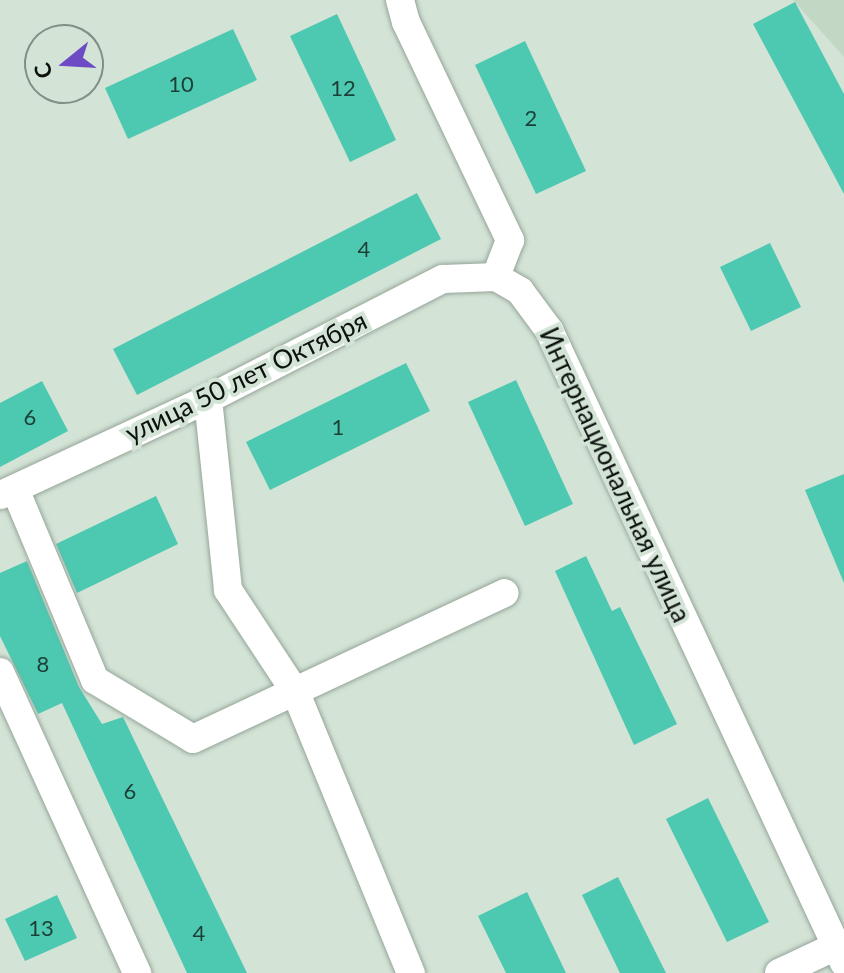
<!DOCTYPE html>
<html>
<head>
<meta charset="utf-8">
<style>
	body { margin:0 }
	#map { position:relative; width:844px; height:973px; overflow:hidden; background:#d3e3d6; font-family:Lato,sans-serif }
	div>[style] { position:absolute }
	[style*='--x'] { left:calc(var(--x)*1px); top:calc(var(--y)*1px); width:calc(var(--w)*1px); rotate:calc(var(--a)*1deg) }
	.built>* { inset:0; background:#c2d8c5 }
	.building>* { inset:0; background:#4dc8b1 }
	.roads { filter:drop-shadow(0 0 2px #95a598) drop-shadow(0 0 2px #95a598) }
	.minor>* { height:28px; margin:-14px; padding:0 14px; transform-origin:14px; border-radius:14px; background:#fff }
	span { translate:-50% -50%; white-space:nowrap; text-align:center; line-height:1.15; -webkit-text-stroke:8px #d3e3d6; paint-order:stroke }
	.number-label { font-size:22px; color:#1c3f36 }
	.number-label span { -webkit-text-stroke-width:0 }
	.street-label { font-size:26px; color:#0c110d }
	.north { position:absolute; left:24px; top:24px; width:80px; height:80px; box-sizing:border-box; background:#d3e3d6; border:2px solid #838f86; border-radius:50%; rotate:252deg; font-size:22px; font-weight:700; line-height:32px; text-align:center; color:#0c110d }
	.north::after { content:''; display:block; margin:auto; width:28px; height:36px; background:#6d4bc4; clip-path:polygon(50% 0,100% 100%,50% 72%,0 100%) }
</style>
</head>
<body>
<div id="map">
	<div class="built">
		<i style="clip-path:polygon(793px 0,844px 0,844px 57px)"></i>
	</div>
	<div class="building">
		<i style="clip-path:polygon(795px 2px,844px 94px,844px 194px,753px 24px)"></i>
		<i style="clip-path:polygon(337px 14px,396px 140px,350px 162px,290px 36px)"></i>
		<i style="clip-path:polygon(233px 29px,257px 80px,128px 139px,105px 88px)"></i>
		<i style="clip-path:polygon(525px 41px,586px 171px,536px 194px,475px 65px)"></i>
		<i style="clip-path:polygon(417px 193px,441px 239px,137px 395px,113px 349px)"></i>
		<i style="clip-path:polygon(770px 243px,801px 307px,751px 331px,720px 267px)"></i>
		<i style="clip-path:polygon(406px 363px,430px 411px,270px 490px,246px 442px)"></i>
		<i style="clip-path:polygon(516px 380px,573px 504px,525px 526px,468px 402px)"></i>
		<i style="clip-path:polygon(42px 381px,68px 431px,0 467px,0 403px)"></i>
		<i style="clip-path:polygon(844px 474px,844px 583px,805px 490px)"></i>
		<i style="clip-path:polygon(156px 496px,178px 544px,77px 593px,56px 544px)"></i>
		<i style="clip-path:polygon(586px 556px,612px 611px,620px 607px,677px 724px,634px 745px,555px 571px)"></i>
		<i style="clip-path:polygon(27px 561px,79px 687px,102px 724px,123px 717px,247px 973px,187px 973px,62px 703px,38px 714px,0 636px,0 573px)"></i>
		<i style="clip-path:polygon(708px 798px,769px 922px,727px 942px,666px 819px)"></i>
		<i style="clip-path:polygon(618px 877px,666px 973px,620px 973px,582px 895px)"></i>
		<i style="clip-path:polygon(527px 892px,566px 973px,506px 973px,478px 916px)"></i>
		<i style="clip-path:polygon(57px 895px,77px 938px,25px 961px,5px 919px)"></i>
	</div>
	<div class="roads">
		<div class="minor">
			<i style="--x:400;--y:0;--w:23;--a:75"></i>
			<i style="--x:406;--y:22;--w:242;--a:64.5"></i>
			<i style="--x:510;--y:240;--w:40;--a:111"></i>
			<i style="--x:496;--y:277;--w:28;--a:30"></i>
			<i style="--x:520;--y:291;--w:49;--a:53.4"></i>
			<i style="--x:549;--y:330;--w:698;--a:65.01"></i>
			<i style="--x:208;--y:399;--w:192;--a:84"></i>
			<i style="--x:228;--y:590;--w:123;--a:56.6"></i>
			<i style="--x:296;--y:693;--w:303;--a:67.7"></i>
			<i style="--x:15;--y:489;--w:207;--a:67.3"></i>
			<i style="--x:95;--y:680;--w:114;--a:31"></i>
			<i style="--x:193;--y:739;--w:344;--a:-25.1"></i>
			<i style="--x:1;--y:495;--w:228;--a:-24.9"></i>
			<i style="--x:208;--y:399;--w:264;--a:-27.1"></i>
			<i style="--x:443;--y:279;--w:53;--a:-2.2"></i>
			<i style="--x:0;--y:672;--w:331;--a:65.5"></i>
			<i style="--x:779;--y:973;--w:63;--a:-25.3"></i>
		</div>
	</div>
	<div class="number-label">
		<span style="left:181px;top:84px">10</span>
		<span style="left:343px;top:88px">12</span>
		<span style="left:531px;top:118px">2</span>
		<span style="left:364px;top:249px">4</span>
		<span style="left:30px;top:417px">6</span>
		<span style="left:338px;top:427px">1</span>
		<span style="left:43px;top:664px">8</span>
		<span style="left:130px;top:791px">6</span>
		<span style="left:41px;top:928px">13</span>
		<span style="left:199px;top:933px">4</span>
	</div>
	<div class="street-label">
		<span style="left:246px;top:377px;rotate:-26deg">улица 50 лет Октября</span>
		<span style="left:615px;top:475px;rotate:65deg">Интернациональная улица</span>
	</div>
	<div class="north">С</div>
</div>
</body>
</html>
